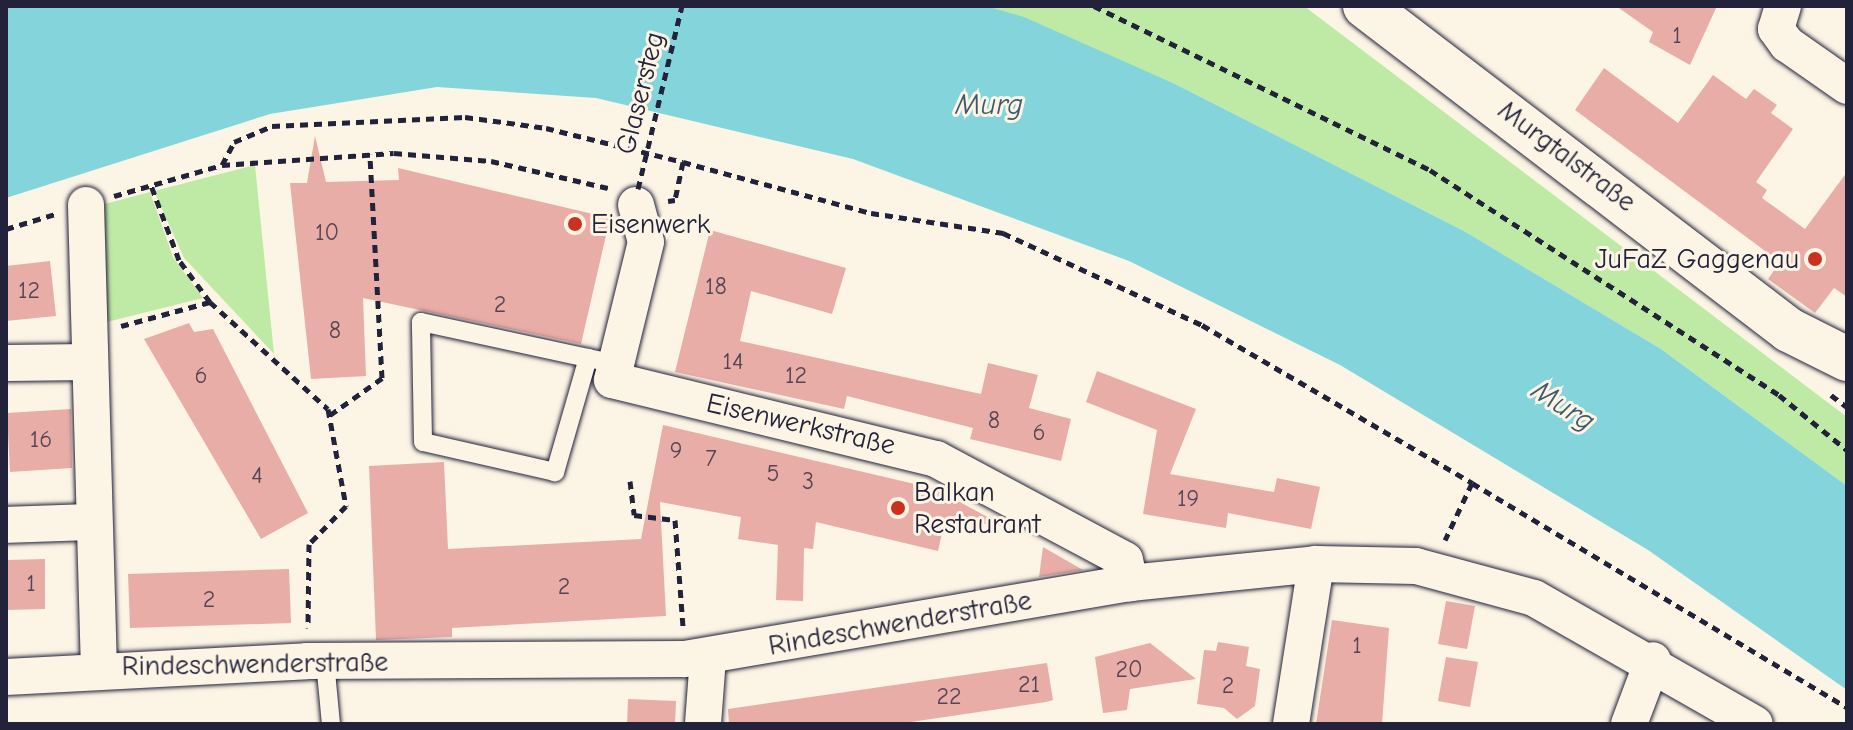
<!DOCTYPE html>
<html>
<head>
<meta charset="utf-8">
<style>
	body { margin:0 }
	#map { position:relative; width:1853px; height:730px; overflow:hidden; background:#fcf5e5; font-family:"Comic Neue",sans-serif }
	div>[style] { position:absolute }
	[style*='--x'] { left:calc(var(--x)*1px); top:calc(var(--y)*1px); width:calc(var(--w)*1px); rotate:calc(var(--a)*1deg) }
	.green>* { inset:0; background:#bfeaa6 }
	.water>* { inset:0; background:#84d5db }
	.building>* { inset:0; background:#e8ada6 }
	.path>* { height:5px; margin-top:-2.5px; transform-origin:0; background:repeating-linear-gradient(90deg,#22223b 0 8px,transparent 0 14px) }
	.roads { filter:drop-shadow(0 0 2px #22223b) drop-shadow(0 0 2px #22223b) }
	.service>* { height:18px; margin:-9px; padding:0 9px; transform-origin:9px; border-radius:9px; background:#fcf5e5 }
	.minor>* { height:36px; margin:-18px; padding:0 18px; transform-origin:18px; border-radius:18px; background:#fcf5e5 }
	.tertiary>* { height:44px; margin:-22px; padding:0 22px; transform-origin:22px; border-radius:22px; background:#fcf5e5 }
	.path-bridge>* { height:5px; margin-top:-2.5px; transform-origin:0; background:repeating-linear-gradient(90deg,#22223b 0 8px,transparent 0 14px) }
	.dots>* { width:22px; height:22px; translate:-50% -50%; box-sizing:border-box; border:4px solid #fcf5e5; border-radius:50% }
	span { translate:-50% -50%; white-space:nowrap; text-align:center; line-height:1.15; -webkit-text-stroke:6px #fcf5e5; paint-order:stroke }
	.number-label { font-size:24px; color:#544556 }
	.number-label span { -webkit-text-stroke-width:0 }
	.street-label { font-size:28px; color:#22223b }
	.poi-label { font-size:28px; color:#22223b }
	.left { translate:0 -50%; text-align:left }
	.right { translate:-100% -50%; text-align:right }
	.water-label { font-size:30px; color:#3f586b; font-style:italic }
	.frame { position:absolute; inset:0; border:8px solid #22223b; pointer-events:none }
</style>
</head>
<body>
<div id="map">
	<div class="green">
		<i style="clip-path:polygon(986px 6px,1304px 6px,1847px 417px,1847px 486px,1661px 349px,1464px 231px,1175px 84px)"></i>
		<i style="clip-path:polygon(255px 165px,274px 354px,184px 258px,154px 191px)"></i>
		<i style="clip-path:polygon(150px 192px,173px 257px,203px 298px,103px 323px,97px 206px)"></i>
	</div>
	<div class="water">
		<i style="clip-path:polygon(6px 6px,986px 6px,1024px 17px,1175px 84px,1464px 231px,1661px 349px,1847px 486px,1847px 690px,1648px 550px,1340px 365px,1129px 261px,853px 159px,596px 98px,437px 87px,270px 114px,6px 198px)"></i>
	</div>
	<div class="building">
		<i style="clip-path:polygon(1616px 6px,1717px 6px,1690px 65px,1649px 42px,1653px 32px)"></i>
		<i style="clip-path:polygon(1604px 68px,1678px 123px,1713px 75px,1746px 99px,1754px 89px,1777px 105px,1771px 113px,1793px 129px,1756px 182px,1767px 190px,1762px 198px,1805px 229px,1847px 172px,1847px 297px,1834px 288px,1815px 313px,1768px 279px,1780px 262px,1575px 110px)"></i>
		<i style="clip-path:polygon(315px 136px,326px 182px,399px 180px,398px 168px,610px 218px,581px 344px,363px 298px,366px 376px,311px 379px,290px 183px,307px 183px)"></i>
		<i style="clip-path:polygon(710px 230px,846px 268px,832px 314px,751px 291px,740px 341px,981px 394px,988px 363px,1038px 375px,1029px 408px,1071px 419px,1061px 461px,970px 439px,973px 428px,847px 396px,844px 409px,675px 372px)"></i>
		<i style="clip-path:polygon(50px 261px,56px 316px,6px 321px,6px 266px)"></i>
		<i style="clip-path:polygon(189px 323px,194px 332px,213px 329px,308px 513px,261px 539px,144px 339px)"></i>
		<i style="clip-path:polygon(1097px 371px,1196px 409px,1170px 474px,1274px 492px,1277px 478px,1320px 487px,1311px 529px,1228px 513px,1226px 528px,1143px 514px,1157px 430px,1086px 402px)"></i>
		<i style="clip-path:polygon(71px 409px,72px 468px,10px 472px,7px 413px)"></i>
		<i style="clip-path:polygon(663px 425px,936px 489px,1004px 526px,945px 520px,938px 551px,816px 522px,813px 549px,804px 548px,803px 601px,776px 600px,778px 545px,738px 539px,741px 517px,660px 502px,666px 616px,452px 628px,452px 637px,376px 640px,369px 466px,444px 462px,448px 549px,641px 539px)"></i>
		<i style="clip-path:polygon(1043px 547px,1083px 570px,1039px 577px)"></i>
		<i style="clip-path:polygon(45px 559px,45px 609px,6px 610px,6px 560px)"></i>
		<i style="clip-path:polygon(289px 569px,291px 623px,130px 628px,128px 574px)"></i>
		<i style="clip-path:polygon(1446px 601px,1475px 606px,1467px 649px,1438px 644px)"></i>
		<i style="clip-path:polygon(1332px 620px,1389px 628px,1382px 724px,1316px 724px)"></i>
		<i style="clip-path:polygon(1218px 642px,1249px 647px,1246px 666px,1260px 669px,1255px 706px,1237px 719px,1224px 708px,1197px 704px,1204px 650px,1216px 651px)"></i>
		<i style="clip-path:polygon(1150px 643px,1196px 679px,1130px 689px,1127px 710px,1103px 713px,1095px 657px)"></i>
		<i style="clip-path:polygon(1446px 657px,1478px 662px,1470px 707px,1438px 701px)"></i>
		<i style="clip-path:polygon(1047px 663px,1053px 700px,1046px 702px,897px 724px,729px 724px,728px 709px)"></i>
		<i style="clip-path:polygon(628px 699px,676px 701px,675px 724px,627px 724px)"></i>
	</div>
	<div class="path">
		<i style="--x:1094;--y:6;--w:374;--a:26"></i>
		<i style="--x:1430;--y:170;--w:415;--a:32.8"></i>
		<i style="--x:1779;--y:395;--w:87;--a:39"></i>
		<i style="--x:683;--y:162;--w:195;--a:15.2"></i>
		<i style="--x:871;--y:213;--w:134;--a:8.6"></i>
		<i style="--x:1003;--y:233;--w:219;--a:24.8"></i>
		<i style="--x:1202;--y:325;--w:313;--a:30.3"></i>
		<i style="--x:1472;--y:483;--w:63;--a:115.3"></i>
		<i style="--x:222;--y:165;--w:26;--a:-62"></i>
		<i style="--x:234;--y:142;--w:41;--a:-22.8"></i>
		<i style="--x:272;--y:126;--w:193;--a:-2.7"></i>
		<i style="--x:465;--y:117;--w:82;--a:7.7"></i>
		<i style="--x:546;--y:128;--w:141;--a:13.9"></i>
		<i style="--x:683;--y:162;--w:39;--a:102"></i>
		<i style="--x:675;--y:200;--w:7;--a:172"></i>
		<i style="--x:114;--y:196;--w:112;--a:-16"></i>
		<i style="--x:222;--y:165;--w:172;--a:-4"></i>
		<i style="--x:394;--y:153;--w:97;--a:4.7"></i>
		<i style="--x:491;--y:161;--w:120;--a:13"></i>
		<i style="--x:6;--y:229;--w:51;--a:-17"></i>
		<i style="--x:210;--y:302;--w:159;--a:42.2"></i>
		<i style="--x:328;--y:409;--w:99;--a:79.5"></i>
		<i style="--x:346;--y:506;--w:53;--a:134.2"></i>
		<i style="--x:309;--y:544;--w:84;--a:90.7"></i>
		<i style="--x:121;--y:326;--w:92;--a:-15.1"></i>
		<i style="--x:210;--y:302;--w:52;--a:-126.4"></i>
		<i style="--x:179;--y:260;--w:80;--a:-110.5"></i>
		<i style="--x:1831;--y:395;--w:20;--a:37"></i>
		<i style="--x:330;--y:415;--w:64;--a:-35.4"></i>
		<i style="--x:382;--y:378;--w:224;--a:-93.1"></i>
		<i style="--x:630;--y:481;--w:34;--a:83"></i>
		<i style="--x:634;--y:515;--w:41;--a:7"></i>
		<i style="--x:675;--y:520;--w:107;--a:85.7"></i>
		<i style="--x:1472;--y:483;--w:437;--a:30.9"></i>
	</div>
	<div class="roads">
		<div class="service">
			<i style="--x:588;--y:358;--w:119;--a:106.1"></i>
			<i style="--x:555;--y:472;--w:135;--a:-167.2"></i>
			<i style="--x:423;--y:442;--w:120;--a:-91"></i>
			<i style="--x:421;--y:322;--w:171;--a:12.2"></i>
			<i style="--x:588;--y:358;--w:29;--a:12"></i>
			<i style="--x:325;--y:661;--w:63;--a:84.6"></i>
		</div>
		<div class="minor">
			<i style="--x:1783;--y:6;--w:24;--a:107"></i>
			<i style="--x:1776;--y:29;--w:19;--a:54"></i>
			<i style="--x:1787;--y:44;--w:73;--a:35"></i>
			<i style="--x:86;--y:205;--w:463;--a:88.4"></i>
			<i style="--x:636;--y:205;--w:38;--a:75"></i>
			<i style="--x:646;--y:242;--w:142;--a:103.8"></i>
			<i style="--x:612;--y:380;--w:333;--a:13.7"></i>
			<i style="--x:936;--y:459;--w:214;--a:28.1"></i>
			<i style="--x:1125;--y:560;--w:24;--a:78"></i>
			<i style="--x:6;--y:363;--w:83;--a:-0.7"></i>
			<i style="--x:6;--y:525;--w:88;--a:-2"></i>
			<i style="--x:6;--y:677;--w:301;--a:-3"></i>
			<i style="--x:307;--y:661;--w:378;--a:-0.3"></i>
			<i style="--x:685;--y:659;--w:451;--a:-9.7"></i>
			<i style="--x:1130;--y:583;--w:187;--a:-5.8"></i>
			<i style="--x:1316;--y:564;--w:100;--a:1.1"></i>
			<i style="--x:1416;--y:566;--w:122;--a:15.2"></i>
			<i style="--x:1534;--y:598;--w:254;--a:29.7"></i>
			<i style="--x:703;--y:724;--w:67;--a:-85.7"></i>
			<i style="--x:1291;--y:724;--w:162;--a:-81.1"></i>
			<i style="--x:1629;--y:724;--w:68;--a:-69.4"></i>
		</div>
		<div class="tertiary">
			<i style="--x:1365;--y:6;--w:534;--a:37.39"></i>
			<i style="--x:1789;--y:330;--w:65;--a:26.6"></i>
		</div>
	</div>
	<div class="path-bridge">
		<i style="--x:638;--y:189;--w:188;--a:-76.5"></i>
	</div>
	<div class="dots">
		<i style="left:575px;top:224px;background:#c8321e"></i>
		<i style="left:1815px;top:259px;background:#c8321e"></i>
		<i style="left:898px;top:508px;background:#c8321e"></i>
	</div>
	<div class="number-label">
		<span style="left:1677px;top:36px">1</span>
		<span style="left:327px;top:233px">10</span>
		<span style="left:716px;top:287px">18</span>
		<span style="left:29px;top:291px">12</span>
		<span style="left:500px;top:305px">2</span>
		<span style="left:335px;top:331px">8</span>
		<span style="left:733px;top:362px">14</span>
		<span style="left:201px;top:376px">6</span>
		<span style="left:796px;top:376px">12</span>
		<span style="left:994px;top:421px">8</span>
		<span style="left:1039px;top:433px">6</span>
		<span style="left:41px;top:440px">16</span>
		<span style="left:676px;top:451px">9</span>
		<span style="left:711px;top:459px">7</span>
		<span style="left:773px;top:474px">5</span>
		<span style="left:257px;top:476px">4</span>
		<span style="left:808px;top:482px">3</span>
		<span style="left:1188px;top:499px">19</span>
		<span style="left:31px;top:584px">1</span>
		<span style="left:564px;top:587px">2</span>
		<span style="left:209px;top:600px">2</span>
		<span style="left:1357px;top:646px">1</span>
		<span style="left:1129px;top:670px">20</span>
		<span style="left:1029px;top:685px">21</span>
		<span style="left:1228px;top:686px">2</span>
		<span style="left:949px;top:697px">22</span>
	</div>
	<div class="street-label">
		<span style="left:640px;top:93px;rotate:-76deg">Glasersteg</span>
		<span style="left:1567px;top:156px;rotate:37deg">Murgtalstraße</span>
		<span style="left:801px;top:424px;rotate:13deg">Eisenwerkstraße</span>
		<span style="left:900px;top:623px;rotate:-10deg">Rindeschwenderstraße</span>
		<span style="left:255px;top:664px;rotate:-1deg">Rindeschwenderstraße</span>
	</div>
	<div class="poi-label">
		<span class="left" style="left:591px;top:224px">Eisenwerk</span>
		<span class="right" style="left:1799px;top:259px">JuFaZ Gaggenau</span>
		<span class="left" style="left:914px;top:508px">Balkan<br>Restaurant</span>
	</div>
	<div class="water-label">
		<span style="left:989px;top:105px">Murg</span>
		<span style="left:1563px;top:406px;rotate:33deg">Murg</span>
	</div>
	<div class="frame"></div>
</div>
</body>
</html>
